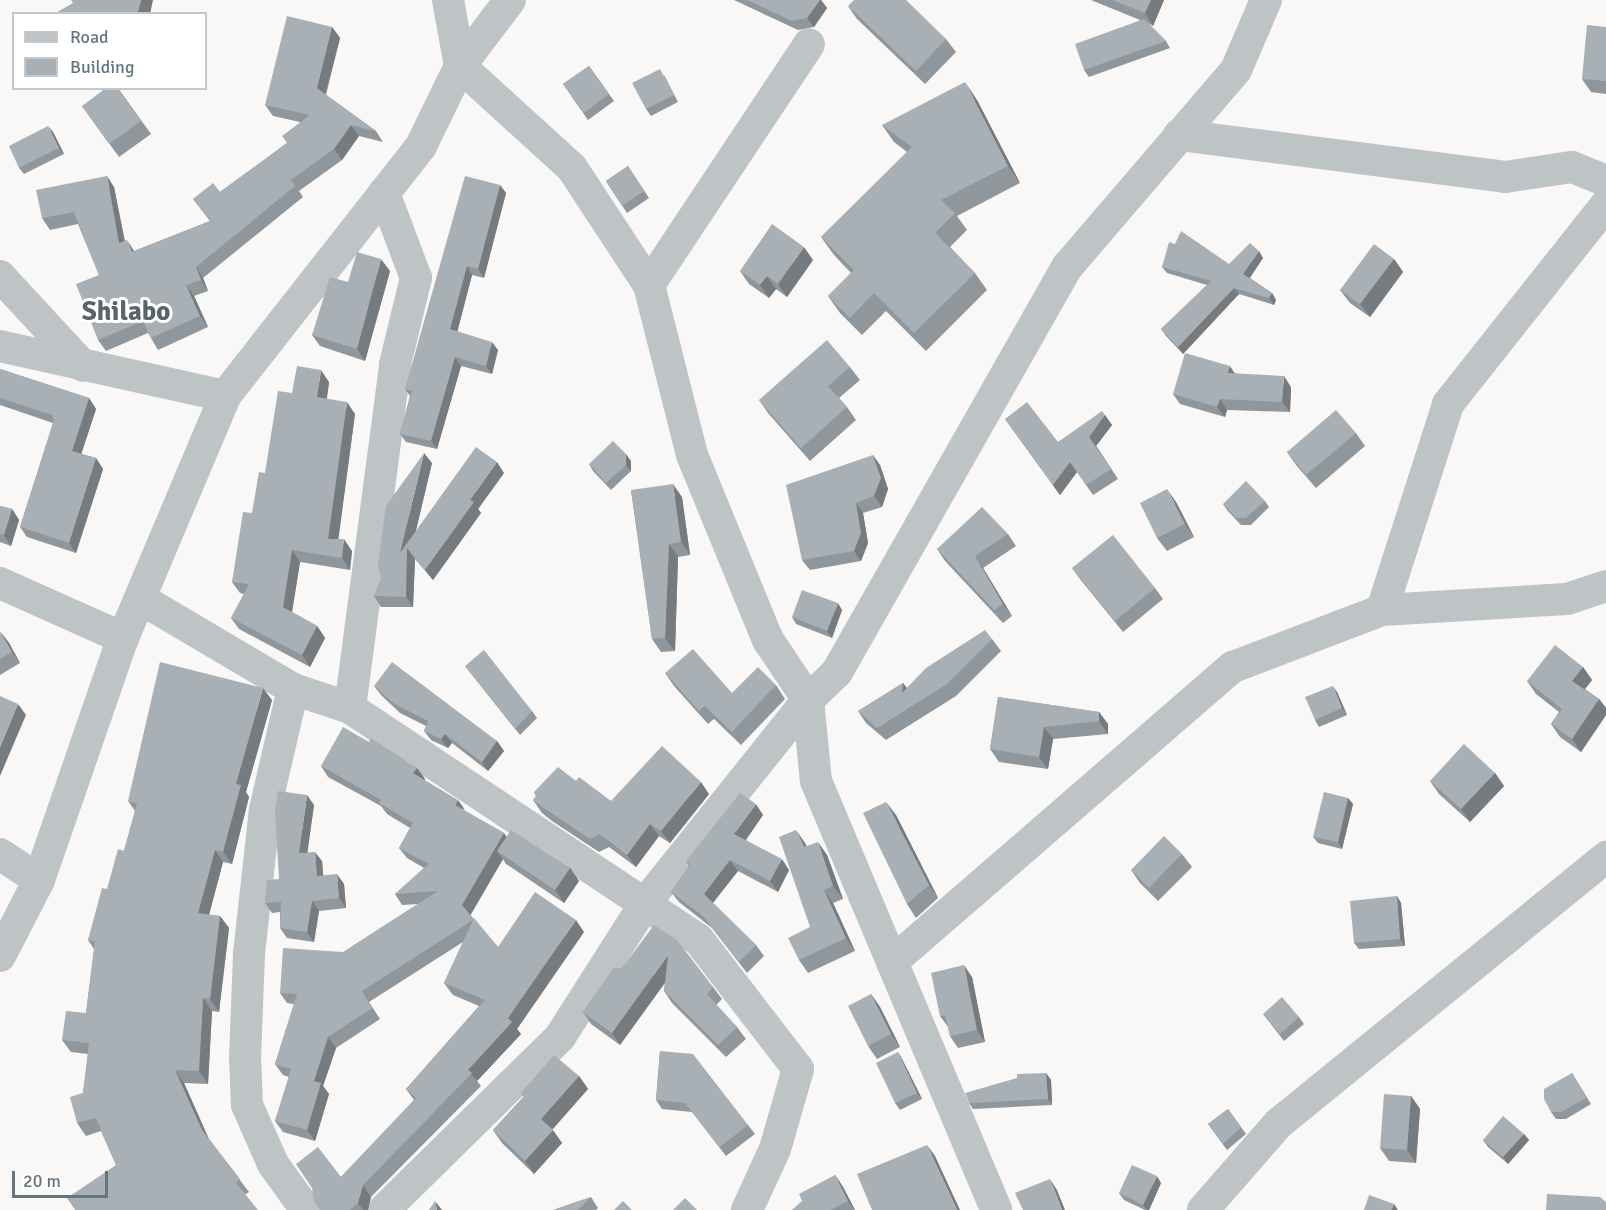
<!DOCTYPE html>
<html>
<head>
<meta charset="utf-8">
<style>
	body { margin:0 }
	#map { position:relative; width:1606px; height:1210px; overflow:hidden; background:#f9f8f6; font-family:Signika,sans-serif }
	div>[style] { position:absolute }
	[style*='--x'] { left:calc(var(--x)*1px); top:calc(var(--y)*1px); width:calc(var(--w)*1px); rotate:calc(var(--a)*1deg) }
	.street>* { height:32px; margin:-16px; padding:0 16px; transform-origin:16px; border-radius:16px; background:#bec3c6 }
	.wall>* { inset:0; background:#90979c }
	.shaded-wall>* { inset:0; background:#767b7f }
	.building>* { inset:0; background:#a8b0b5 }
	span { translate:-50% -50%; white-space:nowrap; text-align:center; line-height:1.15; -webkit-text-stroke:6px #fff; paint-order:stroke }
	.town-label { font-size:27px; color:#57646b; font-weight:700 }
	.legend { position:absolute; left:12px; top:12px; width:195px; height:78px; box-sizing:border-box; background:#fff; border:2px solid #c2c8cc; margin:0; padding:8px 10px; list-style:none; font-size:18px; color:#66767f }
	.legend li { display:flex; align-items:center; gap:12px; height:30px }
	.legend b { width:30px; border:2px solid #c2c8cc }
	.scale { position:absolute; left:12px; top:1171px; width:96px; height:27px; box-sizing:border-box; border:3px solid #66767f; border-top:0; padding-left:8px; font-size:18px; line-height:21px; white-space:nowrap; color:#66767f; -webkit-text-stroke:4px #fff; paint-order:stroke }
</style>
</head>
<body>
<div id="map">
	<div class="street">
		<i style="--x:510;--y:0;--w:83;--a:127.1"></i>
		<i style="--x:460;--y:66;--w:151;--a:42.3"></i>
		<i style="--x:572;--y:168;--w:140;--a:56.7"></i>
		<i style="--x:649;--y:285;--w:175;--a:75.8"></i>
		<i style="--x:692;--y:455;--w:200;--a:67.7"></i>
		<i style="--x:768;--y:640;--w:72;--a:56.3"></i>
		<i style="--x:808;--y:700;--w:81;--a:84.4"></i>
		<i style="--x:816;--y:781;--w:465;--a:67.2"></i>
		<i style="--x:1179;--y:135;--w:329;--a:7.3"></i>
		<i style="--x:1505;--y:177;--w:68;--a:-8.5"></i>
		<i style="--x:1572;--y:167;--w:37;--a:22"></i>
		<i style="--x:0;--y:276;--w:122;--a:47.3"></i>
		<i style="--x:649;--y:285;--w:289;--a:-56.4"></i>
		<i style="--x:0;--y:346;--w:230;--a:12.5"></i>
		<i style="--x:0;--y:583;--w:135;--a:24.1"></i>
		<i style="--x:141;--y:599;--w:177;--a:30.6"></i>
		<i style="--x:293;--y:689;--w:60;--a:18.4"></i>
		<i style="--x:350;--y:708;--w:418;--a:33.6"></i>
		<i style="--x:698;--y:939;--w:164;--a:52.4"></i>
		<i style="--x:798;--y:1069;--w:83;--a:106"></i>
		<i style="--x:775;--y:1149;--w:67;--a:114.7"></i>
		<i style="--x:1382;--y:610;--w:216;--a:-72.2"></i>
		<i style="--x:1448;--y:404;--w:254;--a:-51.6"></i>
		<i style="--x:293;--y:689;--w:123;--a:103.1"></i>
		<i style="--x:265;--y:809;--w:146;--a:96.3"></i>
		<i style="--x:249;--y:954;--w:102;--a:92.2"></i>
		<i style="--x:245;--y:1056;--w:49;--a:87.7"></i>
		<i style="--x:247;--y:1105;--w:64;--a:66.2"></i>
		<i style="--x:273;--y:1164;--w:57;--a:54.3"></i>
		<i style="--x:350;--y:708;--w:347;--a:-82.5"></i>
		<i style="--x:395;--y:364;--w:89;--a:-76.3"></i>
		<i style="--x:416;--y:278;--w:91;--a:-110.6"></i>
		<i style="--x:0;--y:854;--w:47;--a:33.7"></i>
		<i style="--x:0;--y:956;--w:85;--a:-62.8"></i>
		<i style="--x:39;--y:880;--w:256;--a:-70.9"></i>
		<i style="--x:123;--y:638;--w:263;--a:-67.1"></i>
		<i style="--x:225;--y:396;--w:318;--a:-51.9"></i>
		<i style="--x:421;--y:146;--w:89;--a:-64"></i>
		<i style="--x:460;--y:66;--w:67;--a:-100.3"></i>
		<i style="--x:892;--y:962;--w:451;--a:-40.9"></i>
		<i style="--x:1233;--y:667;--w:160;--a:-20.9"></i>
		<i style="--x:1382;--y:610;--w:185;--a:-3.4"></i>
		<i style="--x:1567;--y:599;--w:41;--a:-18.4"></i>
		<i style="--x:384;--y:1210;--w:247;--a:-44.5"></i>
		<i style="--x:560;--y:1037;--w:160;--a:-57.5"></i>
		<i style="--x:646;--y:902;--w:259;--a:-51.3"></i>
		<i style="--x:808;--y:700;--w:40;--a:-44"></i>
		<i style="--x:837;--y:672;--w:467;--a:-60.4"></i>
		<i style="--x:1068;--y:266;--w:258;--a:-49.4"></i>
		<i style="--x:1236;--y:70;--w:76;--a:-66.8"></i>
		<i style="--x:1203;--y:1210;--w:116;--a:-48.9"></i>
		<i style="--x:1279;--y:1123;--w:422;--a:-39.1"></i>
	</div>
	<div class="wall">
		<i style="clip-path:polygon(734px 0,821px 0,827px 8px,814px 27px,798px 30px)"></i>
		<i style="clip-path:polygon(1091px 0,1164px 0,1153px 26px,1148px 23px,1166px 41px,1170px 48px,1089px 77px,1084px 70px,1140px 20px)"></i>
		<i style="clip-path:polygon(848px 6px,946px 39px,956px 52px,925px 84px,857px 19px)"></i>
		<i style="clip-path:polygon(332px 27px,340px 38px,326px 95px,376px 131px,383px 142px,359px 136px,342px 160px,299px 191px,303px 197px,203px 278px,208px 291px,194px 296px,208px 327px,158px 350px,151px 338px,148px 333px,106px 351px,98px 340px,99px 275px,78px 224px,50px 230px,42px 218px,114px 187px,125px 241px,134px 251px,210px 221px,193px 199px,220px 192px,287px 143px,300px 122px,273px 116px,265px 105px)"></i>
		<i style="clip-path:polygon(1606px 27px,1606px 94px,1591px 92px,1582px 79px)"></i>
		<i style="clip-path:polygon(589px 66px,614px 101px,588px 120px,563px 84px)"></i>
		<i style="clip-path:polygon(664px 75px,678px 102px,651px 116px,646px 109px)"></i>
		<i style="clip-path:polygon(118px 88px,151px 134px,119px 157px,82px 106px)"></i>
		<i style="clip-path:polygon(977px 100px,1020px 183px,957px 216px,967px 230px,950px 247px,975px 273px,987px 290px,926px 351px,886px 311px,862px 335px,840px 313px,828px 296px,851px 273px,834px 255px,821px 237px,907px 152px,894px 142px,882px 125px)"></i>
		<i style="clip-path:polygon(53px 132px,64px 154px,24px 174px,19px 168px)"></i>
		<i style="clip-path:polygon(628px 166px,649px 198px,627px 213px,606px 181px)"></i>
		<i style="clip-path:polygon(500px 185px,506px 193px,484px 278px,472px 275px,457px 331px,498px 350px,492px 374px,461px 366px,437px 449px,406px 442px,400px 434px,410px 396px,405px 389px)"></i>
		<i style="clip-path:polygon(1263px 258px,1250px 278px,1272px 293px,1276px 300px,1274px 305px,1239px 294px,1183px 354px,1166px 336px,1161px 329px,1207px 285px,1167px 273px,1162px 267px,1229px 264px)"></i>
		<i style="clip-path:polygon(1394px 259px,1403px 272px,1370px 317px,1350px 303px,1340px 290px)"></i>
		<i style="clip-path:polygon(813px 260px,787px 297px,776px 289px,769px 298px,749px 284px,740px 271px)"></i>
		<i style="clip-path:polygon(390px 271px,365px 361px,320px 346px,312px 335px,348px 282px)"></i>
		<i style="clip-path:polygon(850px 367px,860px 380px,839px 398px,847px 407px,856px 420px,810px 461px,768px 413px,759px 400px)"></i>
		<i style="clip-path:polygon(0 369px,89px 398px,96px 409px,81px 454px,96px 458px,103px 469px,76px 553px,27px 537px,20px 527px,53px 423px,0 405px)"></i>
		<i style="clip-path:polygon(1235px 373px,1291px 387px,1290px 412px,1227px 410px,1225px 417px,1180px 404px,1173px 394px)"></i>
		<i style="clip-path:polygon(329px 382px,327px 399px,355px 414px,338px 539px,352px 551px,350px 570px,300px 562px,292px 612px,317px 626px,325px 638px,310px 667px,239px 629px,231px 618px,244px 594px,240px 593px,232px 582px,265px 473px,292px 393px)"></i>
		<i style="clip-path:polygon(1105px 415px,1112px 425px,1096px 446px,1118px 479px,1093px 495px,1077px 472px,1060px 495px,1005px 419px,1058px 442px)"></i>
		<i style="clip-path:polygon(1356px 433px,1365px 446px,1316px 488px,1296px 465px,1287px 452px)"></i>
		<i style="clip-path:polygon(631px 461px,631px 471px,611px 490px,593px 471px,589px 464px)"></i>
		<i style="clip-path:polygon(432px 463px,415px 533px,504px 473px,478px 509px,481px 513px,433px 580px,415px 559px,413px 607px,381px 607px,374px 596px)"></i>
		<i style="clip-path:polygon(880px 465px,888px 489px,882px 507px,863px 513px,868px 543px,861px 561px,810px 570px,802px 560px)"></i>
		<i style="clip-path:polygon(631px 490px,682px 497px,690px 555px,678px 557px,675px 651px,661px 652px,652px 639px)"></i>
		<i style="clip-path:polygon(1265px 501px,1269px 507px,1251px 525px,1241px 525px,1227px 510px,1223px 504px)"></i>
		<i style="clip-path:polygon(1176px 502px,1194px 537px,1167px 551px,1157px 538px)"></i>
		<i style="clip-path:polygon(0 506px,12px 509px,19px 520px,11px 546px,0 542px)"></i>
		<i style="clip-path:polygon(1008px 534px,1016px 546px,983px 568px,1012px 616px,1003px 623px,945px 561px,937px 549px)"></i>
		<i style="clip-path:polygon(1072px 568px,1155px 588px,1163px 599px,1123px 632px,1080px 579px)"></i>
		<i style="clip-path:polygon(842px 610px,832px 638px,796px 624px,792px 617px)"></i>
		<i style="clip-path:polygon(0 632px,9px 643px,20px 663px,0 675px)"></i>
		<i style="clip-path:polygon(992px 639px,1001px 651px,956px 696px,886px 740px,866px 723px,858px 711px,903px 683px,907px 688px)"></i>
		<i style="clip-path:polygon(465px 666px,532px 711px,537px 718px,520px 735px)"></i>
		<i style="clip-path:polygon(1583px 667px,1592px 680px,1585px 689px,1599px 699px,1606px 708px,1606px 715px,1581px 752px,1560px 737px,1551px 724px,1559px 712px,1536px 694px,1527px 681px)"></i>
		<i style="clip-path:polygon(665px 673px,732px 693px,776px 685px,785px 699px,741px 745px,714px 719px,708px 724px,674px 686px)"></i>
		<i style="clip-path:polygon(374px 686px,497px 741px,504px 751px,488px 771px,452px 743px,448px 748px,431px 740px,424px 731px,426px 726px,400px 713px,381px 695px)"></i>
		<i style="clip-path:polygon(1337px 692px,1347px 715px,1319px 727px,1315px 720px)"></i>
		<i style="clip-path:polygon(998px 697px,1099px 712px,1108px 724px,1108px 734px,1053px 739px,1048px 769px,999px 762px,990px 749px)"></i>
		<i style="clip-path:polygon(272px 700px,246px 792px,249px 797px,232px 864px,223px 862px,209px 915px,220px 916px,229px 928px,219px 1012px,212px 1011px,208px 1084px,184px 1083px,209px 1139px,249px 1192px,246px 1194px,116px 1165px,101px 1131px,86px 1136px,77px 1123px,83px 1093px,88px 1054px,71px 1052px,62px 1040px,86px 1013px,94px 949px,88px 940px,107px 889px,124px 851px,135px 811px,128px 801px)"></i>
		<i style="clip-path:polygon(369px 742px,417px 768px,425px 779px,424px 780px,465px 811px,504px 833px,506px 837px,570px 868px,579px 881px,564px 903px,506px 864px,503px 859px,470px 915px,498px 947px,584px 932px,517px 1029px,521px 1034px,477px 1081px,481px 1086px,371px 1197px,368px 1210px,320px 1210px,341px 1177px,414px 1100px,406px 1089px,479px 1006px,453px 995px,444px 983px,463px 942px,369px 1002px,380px 1019px,336px 1048px,323px 1086px,329px 1094px,315px 1141px,283px 1132px,275px 1121px,289px 1077px,283px 1075px,275px 1064px,294px 1004px,287px 1003px,280px 993px,418px 904px,402px 905px,395px 894px,424px 868px,407px 858px,399px 848px,410px 828px,387px 814px,381px 806px,328px 777px,321px 766px)"></i>
		<i style="clip-path:polygon(1495px 773px,1504px 786px,1470px 822px,1439px 794px,1430px 781px)"></i>
		<i style="clip-path:polygon(576px 781px,611px 801px,709px 794px,670px 843px,659px 836px,636px 867px,609px 847px,599px 852px,552px 821px,542px 813px,533px 800px,536px 796px,534px 792px)"></i>
		<i style="clip-path:polygon(1348px 798px,1353px 804px,1342px 849px,1318px 843px,1313px 837px)"></i>
		<i style="clip-path:polygon(314px 805px,307px 852px,322px 861px,323px 875px,344px 884px,346px 908px,319px 911px,314px 942px,287px 938px,280px 928px,280px 912px,272px 913px,265px 903px,279px 879px)"></i>
		<i style="clip-path:polygon(763px 815px,746px 840px,789px 870px,778px 892px,738px 871px,713px 903px,756px 945px,764px 956px,747px 973px,712px 928px,679px 902px,671px 892px,689px 866px,686px 861px)"></i>
		<i style="clip-path:polygon(896px 815px,938px 898px,916px 918px,907px 904px)"></i>
		<i style="clip-path:polygon(805px 843px,806px 846px,827px 855px,843px 899px,833px 903px,855px 951px,808px 973px,799px 960px,810px 927px)"></i>
		<i style="clip-path:polygon(1182px 854px,1192px 867px,1158px 901px,1140px 883px,1131px 870px)"></i>
		<i style="clip-path:polygon(1397px 896px,1401px 903px,1405px 946px,1359px 949px,1354px 943px)"></i>
		<i style="clip-path:polygon(614px 968px,713px 987px,722px 999px,716px 1005px,737px 1027px,746px 1039px,726px 1057px,672px 1003px,664px 991px,665px 983px,620px 1045px,591px 1024px,583px 1012px)"></i>
		<i style="clip-path:polygon(972px 977px,985px 1042px,958px 1048px,950px 1036px,948px 1027px,940px 1016px)"></i>
		<i style="clip-path:polygon(871px 994px,880px 1007px,900px 1047px,877px 1059px,868px 1046px)"></i>
		<i style="clip-path:polygon(1263px 1014px,1299px 1017px,1304px 1024px,1284px 1041px)"></i>
		<i style="clip-path:polygon(660px 1051px,748px 1125px,755px 1134px,726px 1156px,692px 1112px,662px 1109px,656px 1100px)"></i>
		<i style="clip-path:polygon(898px 1052px,902px 1059px,922px 1099px,900px 1110px,895px 1103px)"></i>
		<i style="clip-path:polygon(1046px 1073px,1051px 1080px,1052px 1105px,973px 1109px,969px 1103px)"></i>
		<i style="clip-path:polygon(1572px 1073px,1591px 1104px,1566px 1119px,1556px 1119px,1551px 1112px)"></i>
		<i style="clip-path:polygon(579px 1076px,588px 1089px,552px 1130px,562px 1143px,534px 1174px,502px 1143px,493px 1130px,524px 1097px,521px 1093px)"></i>
		<i style="clip-path:polygon(1411px 1096px,1420px 1109px,1416px 1163px,1389px 1161px,1380px 1148px)"></i>
		<i style="clip-path:polygon(1228px 1109px,1246px 1134px,1227px 1150px,1208px 1124px)"></i>
		<i style="clip-path:polygon(1524px 1134px,1529px 1140px,1508px 1164px,1488px 1147px,1483px 1140px)"></i>
		<i style="clip-path:polygon(835px 1175px,843px 1187px,855px 1210px,792px 1210px)"></i>
		<i style="clip-path:polygon(1161px 1183px,1149px 1210px,1145px 1210px,1124px 1200px,1119px 1193px)"></i>
		<i style="clip-path:polygon(591px 1197px,598px 1208px,596px 1210px,553px 1210px)"></i>
	</div>
	<div class="shaded-wall">
		<i style="clip-path:polygon(141px 0,153px 0,150px 14px,137px 14px)"></i>
		<i style="clip-path:polygon(820px 0,821px 0,827px 8px,814px 27px,807px 18px)"></i>
		<i style="clip-path:polygon(1151px 0,1164px 0,1153px 26px,1145px 13px)"></i>
		<i style="clip-path:polygon(332px 27px,340px 38px,324px 99px,317px 88px)"></i>
		<i style="clip-path:polygon(965px 82px,977px 100px,1020px 183px,1008px 166px)"></i>
		<i style="clip-path:polygon(351px 125px,359px 136px,342px 160px,334px 149px)"></i>
		<i style="clip-path:polygon(48px 126px,53px 132px,64px 154px,59px 148px)"></i>
		<i style="clip-path:polygon(107px 176px,114px 187px,127px 254px,119px 243px)"></i>
		<i style="clip-path:polygon(500px 185px,506px 193px,484px 278px,478px 269px)"></i>
		<i style="clip-path:polygon(127px 240px,134px 251px,132px 252px)"></i>
		<i style="clip-path:polygon(804px 247px,813px 260px,787px 297px,778px 284px)"></i>
		<i style="clip-path:polygon(1259px 251px,1263px 258px,1248px 280px,1243px 274px)"></i>
		<i style="clip-path:polygon(381px 259px,390px 271px,365px 361px,357px 349px)"></i>
		<i style="clip-path:polygon(1394px 259px,1403px 272px,1370px 317px,1360px 304px)"></i>
		<i style="clip-path:polygon(467px 266px,472px 275px,456px 337px,450px 329px)"></i>
		<i style="clip-path:polygon(196px 267px,203px 278px,208px 291px,201px 280px)"></i>
		<i style="clip-path:polygon(767px 276px,776px 289px,769px 298px,760px 285px)"></i>
		<i style="clip-path:polygon(186px 285px,194px 296px,208px 327px,200px 316px)"></i>
		<i style="clip-path:polygon(1234px 288px,1239px 294px,1183px 354px,1178px 347px)"></i>
		<i style="clip-path:polygon(1272px 293px,1276px 300px,1274px 305px,1269px 298px)"></i>
		<i style="clip-path:polygon(492px 342px,498px 350px,492px 374px,486px 366px)"></i>
		<i style="clip-path:polygon(455px 357px,461px 366px,437px 449px,431px 441px)"></i>
		<i style="clip-path:polygon(1230px 366px,1237px 377px,1227px 373px)"></i>
		<i style="clip-path:polygon(321px 370px,329px 382px,325px 409px,317px 397px)"></i>
		<i style="clip-path:polygon(1284px 376px,1291px 387px,1290px 412px,1282px 402px)"></i>
		<i style="clip-path:polygon(89px 398px,96px 409px,79px 461px,72px 451px)"></i>
		<i style="clip-path:polygon(1220px 399px,1227px 410px,1225px 417px,1217px 407px)"></i>
		<i style="clip-path:polygon(347px 402px,355px 414px,337px 550px,328px 539px)"></i>
		<i style="clip-path:polygon(1105px 415px,1112px 425px,1096px 446px,1118px 479px,1089px 437px)"></i>
		<i style="clip-path:polygon(424px 453px,432px 463px,411px 552px,407px 548px,415px 559px,413px 607px,406px 597px,400px 553px)"></i>
		<i style="clip-path:polygon(626px 454px,631px 461px,631px 471px,626px 465px)"></i>
		<i style="clip-path:polygon(873px 455px,880px 465px,888px 489px,882px 507px,874px 496px)"></i>
		<i style="clip-path:polygon(96px 458px,103px 469px,76px 553px,69px 543px)"></i>
		<i style="clip-path:polygon(497px 462px,504px 473px,478px 509px,481px 513px,433px 580px,425px 570px,470px 500px)"></i>
		<i style="clip-path:polygon(1070px 462px,1077px 472px,1060px 495px,1053px 485px)"></i>
		<i style="clip-path:polygon(673px 484px,682px 497px,690px 555px,681px 542px)"></i>
		<i style="clip-path:polygon(1167px 489px,1176px 502px,1194px 537px,1185px 524px)"></i>
		<i style="clip-path:polygon(856px 503px,863px 513px,868px 543px,861px 561px,854px 551px)"></i>
		<i style="clip-path:polygon(12px 509px,19px 520px,11px 546px,4px 535px)"></i>
		<i style="clip-path:polygon(344px 539px,352px 551px,350px 570px,342px 558px)"></i>
		<i style="clip-path:polygon(669px 544px,678px 557px,675px 651px,665px 638px)"></i>
		<i style="clip-path:polygon(292px 550px,300px 562px,291px 618px,283px 607px)"></i>
		<i style="clip-path:polygon(975px 556px,983px 568px,1012px 616px,1003px 604px)"></i>
		<i style="clip-path:polygon(838px 603px,842px 610px,832px 638px,827px 631px)"></i>
		<i style="clip-path:polygon(317px 626px,325px 638px,310px 667px,302px 655px)"></i>
		<i style="clip-path:polygon(1px 632px,9px 643px,20px 663px,12px 652px)"></i>
		<i style="clip-path:polygon(1583px 667px,1592px 680px,1581px 694px,1572px 681px)"></i>
		<i style="clip-path:polygon(903px 683px,911px 695px,902px 693px)"></i>
		<i style="clip-path:polygon(1333px 686px,1337px 692px,1347px 715px,1342px 708px)"></i>
		<i style="clip-path:polygon(263px 688px,272px 700px,246px 792px,249px 797px,232px 864px,223px 852px,236px 784px)"></i>
		<i style="clip-path:polygon(1599px 699px,1606px 708px,1606px 715px,1581px 752px,1572px 739px)"></i>
		<i style="clip-path:polygon(18px 704px,26px 715px,0 776px,0 747px)"></i>
		<i style="clip-path:polygon(1099px 712px,1108px 724px,1108px 734px,1099px 721px)"></i>
		<i style="clip-path:polygon(1044px 727px,1053px 739px,1048px 769px,1039px 757px)"></i>
		<i style="clip-path:polygon(445px 734px,452px 743px,448px 748px,441px 739px)"></i>
		<i style="clip-path:polygon(497px 741px,504px 751px,488px 771px,482px 762px)"></i>
		<i style="clip-path:polygon(417px 768px,425px 779px,421px 784px,413px 773px)"></i>
		<i style="clip-path:polygon(1495px 773px,1504px 786px,1470px 822px,1461px 809px)"></i>
		<i style="clip-path:polygon(701px 782px,709px 794px,670px 843px,661px 831px)"></i>
		<i style="clip-path:polygon(307px 795px,314px 805px,306px 863px,299px 853px)"></i>
		<i style="clip-path:polygon(1348px 798px,1353px 804px,1342px 849px,1338px 842px)"></i>
		<i style="clip-path:polygon(458px 800px,465px 810px,455px 805px)"></i>
		<i style="clip-path:polygon(886px 802px,896px 815px,938px 898px,929px 885px)"></i>
		<i style="clip-path:polygon(756px 804px,763px 815px,742px 845px,734px 834px)"></i>
		<i style="clip-path:polygon(650px 824px,659px 836px,636px 867px,627px 855px)"></i>
		<i style="clip-path:polygon(796px 830px,805px 843px,813px 860px,804px 847px)"></i>
		<i style="clip-path:polygon(504px 833px,511px 844px,497px 851px,503px 859px,470px 916px,462px 905px)"></i>
		<i style="clip-path:polygon(818px 842px,827px 855px,843px 899px,833px 886px)"></i>
		<i style="clip-path:polygon(215px 850px,223px 862px,206px 926px,198px 913px)"></i>
		<i style="clip-path:polygon(315px 852px,322px 861px,324px 885px,317px 876px)"></i>
		<i style="clip-path:polygon(782px 859px,789px 870px,778px 892px,770px 881px)"></i>
		<i style="clip-path:polygon(730px 860px,738px 871px,711px 905px,704px 894px)"></i>
		<i style="clip-path:polygon(570px 868px,579px 881px,564px 903px,555px 890px)"></i>
		<i style="clip-path:polygon(337px 874px,344px 884px,346px 908px,339px 898px)"></i>
		<i style="clip-path:polygon(824px 890px,833px 903px,855px 951px,846px 938px)"></i>
		<i style="clip-path:polygon(1397px 896px,1401px 903px,1405px 946px,1400px 939px)"></i>
		<i style="clip-path:polygon(312px 901px,319px 911px,314px 942px,307px 932px)"></i>
		<i style="clip-path:polygon(220px 916px,229px 928px,219px 1012px,210px 999px)"></i>
		<i style="clip-path:polygon(576px 920px,584px 932px,517px 1029px,521px 1034px,477px 1081px,468px 1070px,508px 1018px)"></i>
		<i style="clip-path:polygon(668px 955px,676px 967px,620px 1045px,612px 1033px)"></i>
		<i style="clip-path:polygon(964px 965px,972px 977px,985px 1042px,977px 1030px)"></i>
		<i style="clip-path:polygon(871px 994px,880px 1007px,900px 1047px,891px 1034px)"></i>
		<i style="clip-path:polygon(203px 998px,212px 1011px,208px 1084px,199px 1071px)"></i>
		<i style="clip-path:polygon(328px 1037px,336px 1048px,323px 1086px,329px 1094px,315px 1141px,307px 1130px,314px 1081px)"></i>
		<i style="clip-path:polygon(898px 1052px,902px 1059px,922px 1099px,917px 1093px)"></i>
		<i style="clip-path:polygon(175px 1070px,184px 1083px,210px 1142px,202px 1130px)"></i>
		<i style="clip-path:polygon(1046px 1073px,1051px 1080px,1052px 1105px,1048px 1099px)"></i>
		<i style="clip-path:polygon(579px 1076px,588px 1089px,550px 1132px,541px 1119px)"></i>
		<i style="clip-path:polygon(1411px 1096px,1420px 1109px,1416px 1163px,1407px 1150px)"></i>
		<i style="clip-path:polygon(553px 1130px,562px 1143px,534px 1174px,525px 1161px)"></i>
		<i style="clip-path:polygon(1524px 1134px,1529px 1140px,1508px 1164px,1503px 1157px)"></i>
		<i style="clip-path:polygon(927px 1145px,935px 1156px,960px 1210px,957px 1210px)"></i>
		<i style="clip-path:polygon(835px 1175px,843px 1187px,855px 1210px,848px 1201px)"></i>
		<i style="clip-path:polygon(1157px 1176px,1161px 1183px,1149px 1210px,1147px 1210px,1143px 1205px)"></i>
		<i style="clip-path:polygon(1050px 1179px,1057px 1190px,1065px 1210px,1062px 1210px)"></i>
		<i style="clip-path:polygon(363px 1185px,371px 1197px,368px 1210px,363px 1210px,358px 1203px)"></i>
		<i style="clip-path:polygon(435px 1201px,442px 1210px,437px 1210px)"></i>
		<i style="clip-path:polygon(1394px 1204px,1398px 1210px,1391px 1210px)"></i>
	</div>
	<div class="building">
		<i style="clip-path:polygon(71px 0,141px 0,137px 14px,54px 14px,73px 3px)"></i>
		<i style="clip-path:polygon(747px 0,820px 0,807px 18px,792px 21px)"></i>
		<i style="clip-path:polygon(854px 0,906px 0,946px 39px,916px 71px,848px 6px)"></i>
		<i style="clip-path:polygon(1112px 0,1151px 0,1145px 13px)"></i>
		<i style="clip-path:polygon(287px 16px,332px 27px,317px 88px,376px 131px,351px 125px,334px 149px,291px 180px,295px 186px,196px 267px,201px 280px,186px 285px,200px 316px,151px 338px,143px 321px,98px 340px,76px 284px,99px 275px,74px 212px,42px 218px,36px 190px,107px 176px,119px 243px,127px 240px,132px 252px,211px 221px,193px 199px,213px 183px,220px 192px,287px 143px,282px 136px,310px 115px,265px 105px)"></i>
		<i style="clip-path:polygon(1144px 19px,1166px 41px,1084px 70px,1075px 44px)"></i>
		<i style="clip-path:polygon(1587px 25px,1606px 27px,1606px 81px,1582px 79px)"></i>
		<i style="clip-path:polygon(589px 66px,609px 94px,584px 113px,563px 84px)"></i>
		<i style="clip-path:polygon(660px 69px,674px 95px,646px 109px,632px 83px)"></i>
		<i style="clip-path:polygon(965px 82px,1008px 166px,941px 200px,955px 213px,935px 233px,975px 273px,914px 333px,874px 293px,850px 318px,828px 296px,854px 270px,821px 237px,912px 147px,882px 125px)"></i>
		<i style="clip-path:polygon(106px 88px,118px 88px,141px 121px,109px 144px,82px 106px)"></i>
		<i style="clip-path:polygon(48px 126px,59px 148px,19px 168px,9px 146px)"></i>
		<i style="clip-path:polygon(628px 166px,644px 191px,622px 206px,606px 181px)"></i>
		<i style="clip-path:polygon(465px 176px,500px 185px,478px 269px,467px 266px,450px 329px,492px 342px,486px 366px,455px 357px,431px 441px,400px 434px,412px 391px,405px 389px)"></i>
		<i style="clip-path:polygon(772px 224px,804px 247px,778px 284px,767px 276px,760px 285px,740px 271px)"></i>
		<i style="clip-path:polygon(1181px 231px,1229px 264px,1250px 243px,1259px 251px,1243px 274px,1272px 293px,1269px 298px,1234px 288px,1178px 347px,1161px 329px,1211px 281px,1162px 267px,1169px 242px,1175px 244px)"></i>
		<i style="clip-path:polygon(1374px 244px,1394px 259px,1360px 304px,1340px 290px)"></i>
		<i style="clip-path:polygon(357px 252px,381px 259px,357px 349px,312px 335px,330px 277px,348px 282px)"></i>
		<i style="clip-path:polygon(827px 340px,850px 367px,828px 386px,847px 407px,801px 448px,759px 400px)"></i>
		<i style="clip-path:polygon(1185px 353px,1230px 366px,1227px 373px,1284px 376px,1282px 402px,1220px 399px,1217px 407px,1173px 394px)"></i>
		<i style="clip-path:polygon(297px 366px,321px 370px,317px 397px,347px 402px,328px 539px,344px 539px,342px 558px,292px 550px,283px 607px,317px 626px,302px 655px,231px 618px,249px 584px,232px 582px,243px 512px,252px 513px,259px 472px,265px 473px,278px 391px,292px 393px)"></i>
		<i style="clip-path:polygon(0 369px,89px 398px,72px 451px,96px 458px,69px 543px,20px 527px,54px 420px,52px 415px,0 398px)"></i>
		<i style="clip-path:polygon(1027px 402px,1058px 442px,1102px 411px,1105px 415px,1089px 437px,1111px 469px,1086px 485px,1070px 462px,1053px 485px,1005px 419px)"></i>
		<i style="clip-path:polygon(1336px 410px,1356px 433px,1306px 475px,1287px 452px)"></i>
		<i style="clip-path:polygon(613px 441px,626px 454px,626px 465px,606px 483px,589px 464px)"></i>
		<i style="clip-path:polygon(476px 447px,497px 462px,470px 500px,474px 502px,425px 570px,407px 548px,406px 597px,374px 596px,381px 581px,378px 565px,386px 506px,424px 453px,400px 553px)"></i>
		<i style="clip-path:polygon(873px 455px,881px 478px,874px 496px,856px 503px,861px 533px,854px 551px,802px 560px,786px 485px)"></i>
		<i style="clip-path:polygon(1246px 481px,1265px 501px,1246px 518px,1236px 518px,1223px 504px)"></i>
		<i style="clip-path:polygon(673px 484px,681px 542px,669px 544px,665px 638px,652px 639px,631px 490px)"></i>
		<i style="clip-path:polygon(1167px 489px,1185px 524px,1157px 538px,1140px 503px)"></i>
		<i style="clip-path:polygon(0 506px,12px 509px,4px 535px,0 534px)"></i>
		<i style="clip-path:polygon(982px 507px,1008px 534px,975px 556px,1003px 604px,994px 610px,937px 549px)"></i>
		<i style="clip-path:polygon(1113px 535px,1155px 588px,1115px 621px,1072px 568px)"></i>
		<i style="clip-path:polygon(802px 590px,838px 603px,827px 631px,792px 617px)"></i>
		<i style="clip-path:polygon(985px 630px,992px 639px,947px 684px,877px 728px,858px 711px,903px 683px,902px 693px,926px 668px)"></i>
		<i style="clip-path:polygon(0 632px,12px 652px,0 659px)"></i>
		<i style="clip-path:polygon(1555px 645px,1583px 667px,1572px 681px,1599px 699px,1572px 739px,1551px 724px,1562px 709px,1527px 681px)"></i>
		<i style="clip-path:polygon(693px 649px,732px 693px,758px 667px,776px 685px,732px 732px,705px 706px,699px 711px,665px 673px)"></i>
		<i style="clip-path:polygon(484px 650px,532px 711px,515px 729px,465px 666px)"></i>
		<i style="clip-path:polygon(160px 662px,263px 688px,236px 784px,241px 785px,223px 852px,215px 850px,198px 913px,220px 916px,210px 999px,203px 998px,199px 1071px,175px 1070px,202px 1130px,240px 1179px,236px 1183px,258px 1210px,75px 1210px,67px 1198px,116px 1165px,96px 1118px,77px 1123px,70px 1097px,83px 1093px,89px 1043px,62px 1040px,66px 1011px,86px 1013px,95px 942px,88px 940px,102px 888px,107px 889px,118px 849px,124px 851px,137px 803px,128px 801px)"></i>
		<i style="clip-path:polygon(392px 662px,497px 741px,482px 762px,445px 734px,441px 739px,424px 731px,428px 721px,393px 703px,374px 686px)"></i>
		<i style="clip-path:polygon(1333px 686px,1342px 708px,1315px 720px,1305px 697px)"></i>
		<i style="clip-path:polygon(0 696px,18px 704px,0 747px)"></i>
		<i style="clip-path:polygon(998px 697px,1099px 712px,1099px 721px,1044px 727px,1039px 757px,990px 749px)"></i>
		<i style="clip-path:polygon(343px 727px,369px 742px,371px 738px,417px 768px,413px 773px,458px 800px,455px 805px,504px 833px,462px 905px,474px 919px,473px 920px,362px 991px,372px 1008px,328px 1037px,314px 1081px,321px 1083px,307px 1130px,275px 1121px,291px 1069px,275px 1064px,297px 994px,280px 993px,283px 948px,343px 952px,438px 891px,395px 894px,429px 864px,399px 848px,413px 823px,379px 803px,381px 800px,321px 766px)"></i>
		<i style="clip-path:polygon(1464px 744px,1495px 773px,1461px 809px,1430px 781px)"></i>
		<i style="clip-path:polygon(662px 746px,701px 782px,661px 831px,650px 824px,627px 855px,600px 834px,590px 839px,544px 808px,533px 800px,537px 795px,534px 792px,558px 767px,576px 781px,579px 777px,611px 801px)"></i>
		<i style="clip-path:polygon(278px 791px,307px 795px,299px 853px,315px 852px,317px 876px,337px 874px,339px 898px,312px 901px,307px 932px,280px 928px,281px 902px,265px 903px,267px 880px,279px 879px,275px 811px)"></i>
		<i style="clip-path:polygon(1324px 792px,1348px 798px,1338px 842px,1313px 837px)"></i>
		<i style="clip-path:polygon(740px 793px,756px 804px,734px 834px,782px 859px,770px 881px,730px 860px,704px 894px,756px 945px,739px 962px,704px 917px,671px 892px,690px 865px,686px 861px)"></i>
		<i style="clip-path:polygon(886px 802px,929px 885px,907px 904px,863px 813px)"></i>
		<i style="clip-path:polygon(511px 830px,570px 868px,555px 890px,497px 851px)"></i>
		<i style="clip-path:polygon(796px 830px,804px 847px,818px 842px,833px 886px,824px 890px,846px 938px,799px 960px,788px 938px,810px 927px,779px 837px)"></i>
		<i style="clip-path:polygon(1164px 836px,1182px 854px,1149px 888px,1131px 870px)"></i>
		<i style="clip-path:polygon(535px 892px,576px 920px,508px 1018px,512px 1022px,468px 1070px,472px 1073px,363px 1185px,358px 1203px,350px 1210px,320px 1210px,314px 1202px,312px 1188px,296px 1164px,318px 1147px,341px 1177px,416px 1098px,406px 1089px,485px 1000px,444px 983px,474px 918px,498px 947px)"></i>
		<i style="clip-path:polygon(1397px 896px,1400px 939px,1354px 943px,1350px 901px)"></i>
		<i style="clip-path:polygon(654px 925px,677px 940px,713px 987px,707px 994px,737px 1027px,718px 1045px,664px 991px,668px 955px,612px 1033px,583px 1012px,614px 968px,622px 968px)"></i>
		<i style="clip-path:polygon(964px 965px,977px 1030px,950px 1036px,945px 1015px,940px 1016px,931px 973px)"></i>
		<i style="clip-path:polygon(871px 994px,891px 1034px,868px 1046px,848px 1006px)"></i>
		<i style="clip-path:polygon(1282px 997px,1299px 1017px,1280px 1034px,1263px 1014px)"></i>
		<i style="clip-path:polygon(660px 1051px,693px 1054px,748px 1125px,720px 1147px,685px 1103px,656px 1100px)"></i>
		<i style="clip-path:polygon(898px 1052px,917px 1093px,895px 1103px,876px 1063px)"></i>
		<i style="clip-path:polygon(554px 1055px,579px 1076px,541px 1119px,553px 1130px,525px 1161px,493px 1130px,524px 1096px,521px 1093px)"></i>
		<i style="clip-path:polygon(1046px 1073px,1048px 1099px,969px 1103px,965px 1093px,1017px 1078px,1017px 1074px)"></i>
		<i style="clip-path:polygon(1572px 1073px,1586px 1098px,1561px 1112px,1551px 1112px,1544px 1099px,1544px 1089px)"></i>
		<i style="clip-path:polygon(1384px 1094px,1411px 1096px,1407px 1150px,1380px 1148px)"></i>
		<i style="clip-path:polygon(1228px 1109px,1241px 1127px,1223px 1144px,1208px 1124px)"></i>
		<i style="clip-path:polygon(1503px 1116px,1524px 1134px,1503px 1157px,1483px 1140px)"></i>
		<i style="clip-path:polygon(927px 1145px,957px 1210px,872px 1210px,857px 1174px)"></i>
		<i style="clip-path:polygon(1132px 1165px,1157px 1176px,1143px 1205px,1119px 1193px)"></i>
		<i style="clip-path:polygon(835px 1175px,848px 1201px,831px 1210px,792px 1210px,802px 1201px,799px 1194px)"></i>
		<i style="clip-path:polygon(1050px 1179px,1062px 1210px,1023px 1210px,1015px 1193px)"></i>
		<i style="clip-path:polygon(1547px 1194px,1600px 1197px,1606px 1202px,1606px 1210px,1546px 1210px)"></i>
		<i style="clip-path:polygon(1369px 1195px,1394px 1204px,1391px 1210px,1364px 1210px)"></i>
		<i style="clip-path:polygon(591px 1197px,578px 1210px,553px 1210px)"></i>
		<i style="clip-path:polygon(685px 1198px,697px 1210px,673px 1210px)"></i>
		<i style="clip-path:polygon(435px 1201px,437px 1210px,429px 1210px)"></i>
		<i style="clip-path:polygon(623px 1201px,632px 1210px,614px 1210px)"></i>
	</div>
	<div class="town-label">
		<span style="left:126px;top:312px">Shilabo</span>
	</div>
	<ul class="legend">
	<li><b style="height:8px;background:#bec3c6"></b>Road</li>
	<li><b style="height:16px;background:#a8b0b5"></b>Building</li>
	</ul>
	<div class="scale">20 m</div>
</div>
</body>
</html>
